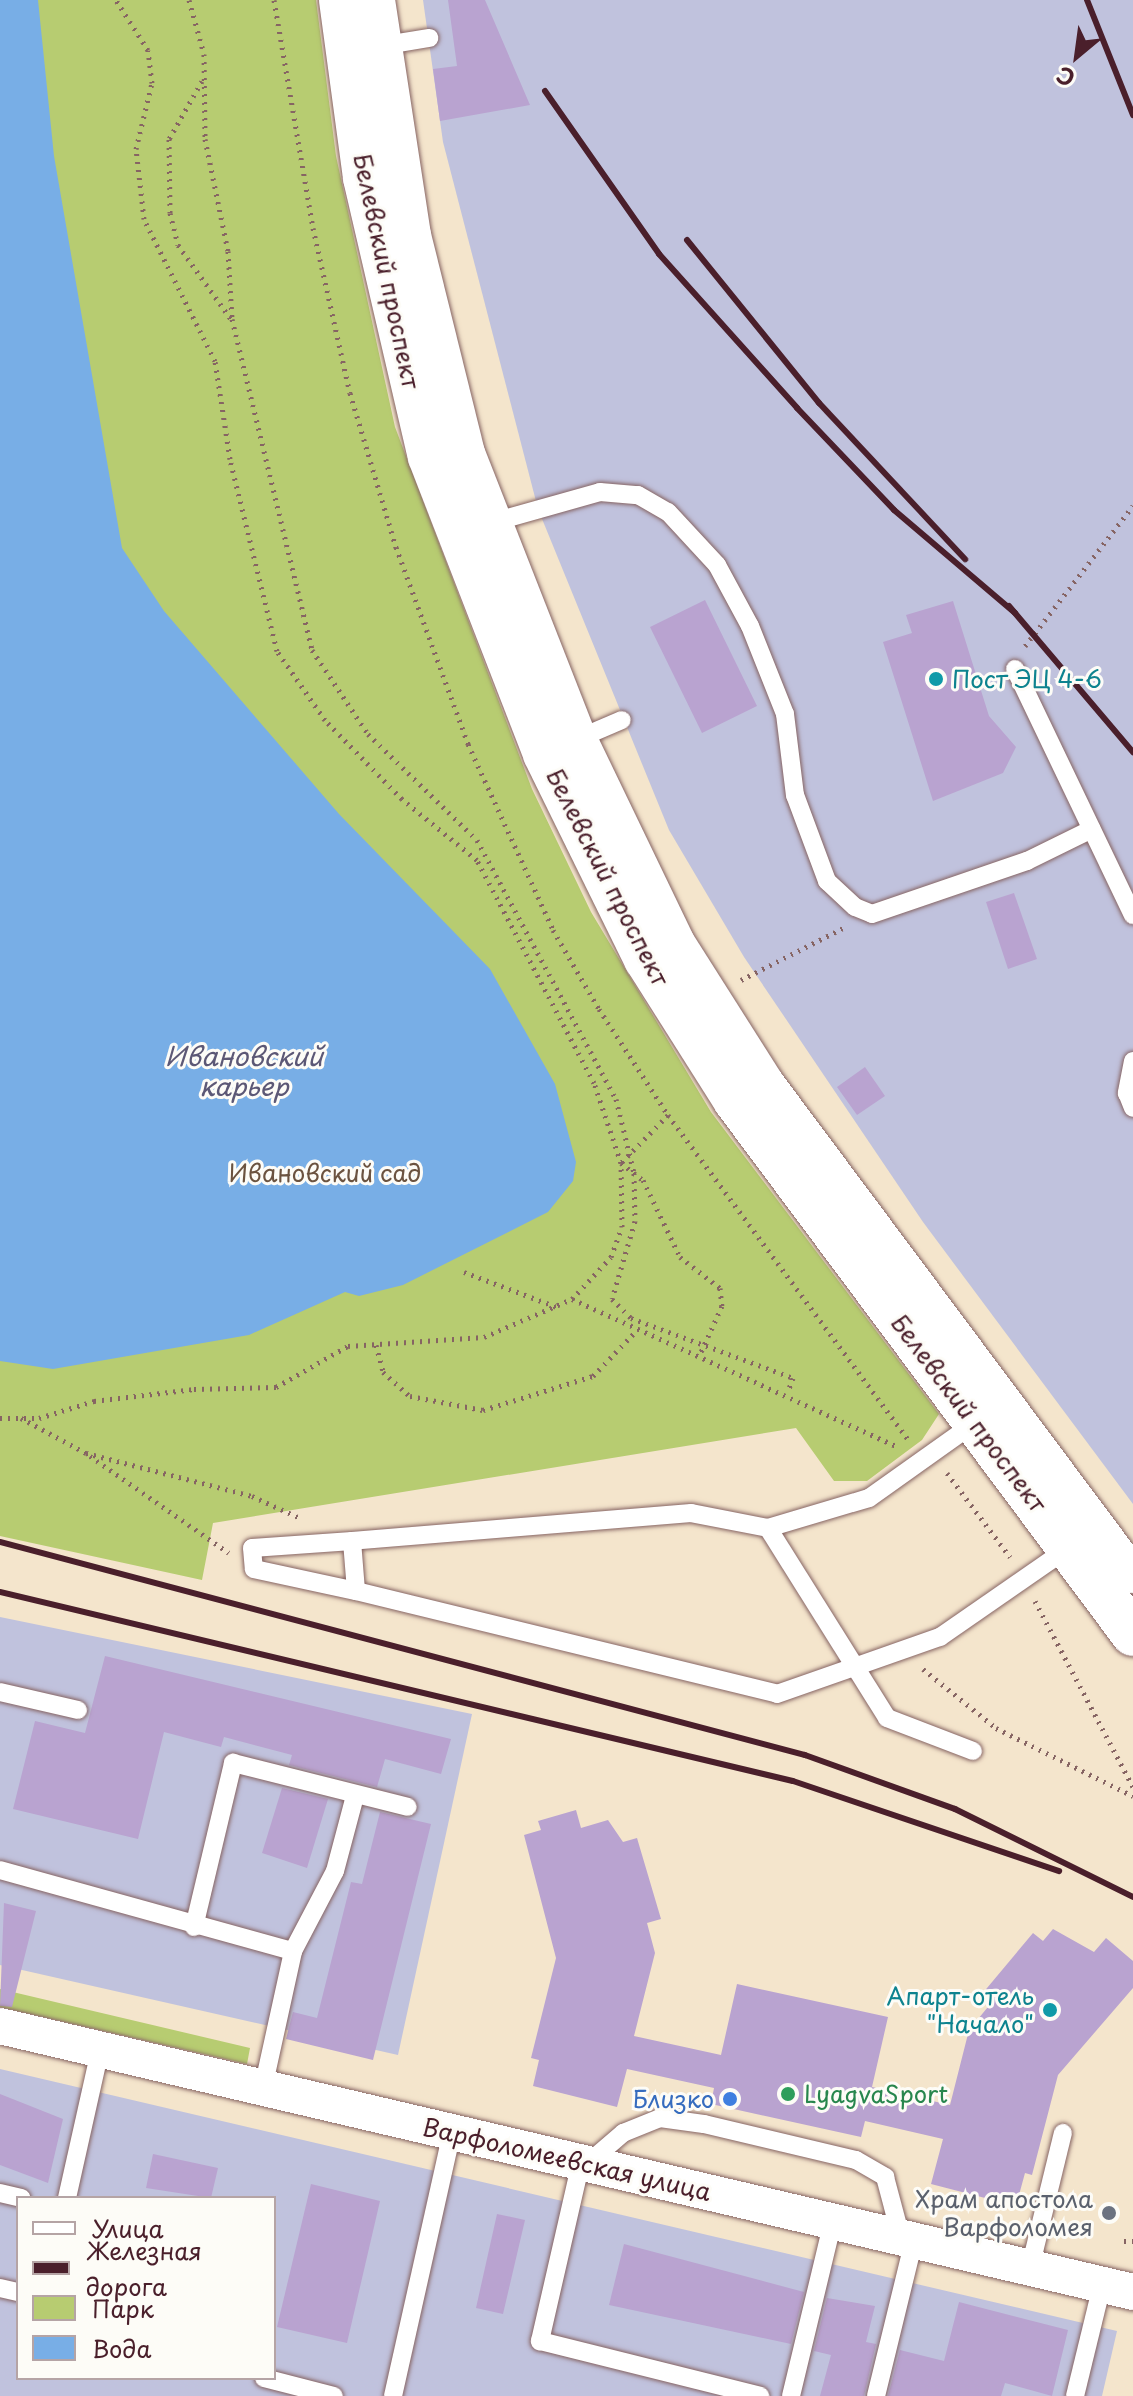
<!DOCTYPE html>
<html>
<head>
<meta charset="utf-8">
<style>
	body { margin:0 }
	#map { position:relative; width:1133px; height:2396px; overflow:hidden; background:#f4e5cc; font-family:"Playpen Sans",sans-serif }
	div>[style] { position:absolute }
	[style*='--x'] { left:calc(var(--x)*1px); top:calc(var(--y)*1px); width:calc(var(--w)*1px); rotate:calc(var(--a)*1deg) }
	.industrial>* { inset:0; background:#c0c2dd }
	.green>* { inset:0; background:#b7cc71 }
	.water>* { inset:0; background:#78aee6 }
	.building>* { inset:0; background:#b9a3d0 }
	.path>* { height:5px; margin-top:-2.5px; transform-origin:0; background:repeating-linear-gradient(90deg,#866463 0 2px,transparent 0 8px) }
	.roads { filter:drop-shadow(0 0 2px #866463) drop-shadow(0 0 2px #866463) }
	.service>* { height:18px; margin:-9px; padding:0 9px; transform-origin:9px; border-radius:9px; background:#fff }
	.minor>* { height:36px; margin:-18px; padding:0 18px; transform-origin:18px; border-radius:18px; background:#fff }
	.tertiary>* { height:44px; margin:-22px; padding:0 22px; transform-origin:22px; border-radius:22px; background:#fff }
	.rail>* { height:6px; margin:-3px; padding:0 3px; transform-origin:3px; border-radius:3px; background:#4a1f2b }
	.dots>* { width:22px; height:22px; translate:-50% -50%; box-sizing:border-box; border:4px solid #fdfcf7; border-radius:50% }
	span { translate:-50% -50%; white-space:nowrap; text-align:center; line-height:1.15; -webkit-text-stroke:6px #fdfcf7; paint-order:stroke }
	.street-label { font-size:24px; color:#4a1f2b }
	.culture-label { font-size:24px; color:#0d838f }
	.left { translate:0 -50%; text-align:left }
	.right { translate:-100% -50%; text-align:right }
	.park-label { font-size:24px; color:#6b5340 }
	.leisure-label { font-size:24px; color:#27864d }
	.shop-label { font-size:24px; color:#366cbe }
	.worship-label { font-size:24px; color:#5b616d }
	.water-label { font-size:26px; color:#5c5876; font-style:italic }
	.legend { position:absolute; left:16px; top:2196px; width:260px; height:184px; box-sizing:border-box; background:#fdfcf7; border:2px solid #b5a4a5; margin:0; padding:10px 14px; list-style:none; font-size:24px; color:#4a1f2b }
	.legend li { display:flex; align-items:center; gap:16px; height:40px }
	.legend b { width:40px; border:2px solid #b5a4a5 }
	.north { position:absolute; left:1037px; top:16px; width:80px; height:80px; -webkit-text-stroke:6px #fdfcf7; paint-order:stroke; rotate:209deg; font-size:22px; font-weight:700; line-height:32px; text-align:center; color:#4a1f2b }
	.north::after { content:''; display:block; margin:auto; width:28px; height:36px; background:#4a1f2b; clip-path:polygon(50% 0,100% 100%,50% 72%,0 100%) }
</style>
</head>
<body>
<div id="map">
	<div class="industrial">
		<i style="clip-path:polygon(423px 0,1133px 0,1133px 1504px,923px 1222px,744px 957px,669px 830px,538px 509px,443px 142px)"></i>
		<i style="clip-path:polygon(0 1617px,472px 1714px,398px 2055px,0 1965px)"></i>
		<i style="clip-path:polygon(evenodd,0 2069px,1117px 2331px,1102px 2396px,0 2396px,0 2069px,18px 2198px,274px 2198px,274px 2378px,18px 2378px,18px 2198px)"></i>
	</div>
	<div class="green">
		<i style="clip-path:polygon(0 0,316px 0,336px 156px,395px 427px,532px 789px,591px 912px,711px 1112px,939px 1414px,922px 1440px,867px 1481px,834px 1481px,796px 1428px,213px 1523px,202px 1580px,0 1536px)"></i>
		<i style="clip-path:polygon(0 1989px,250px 2048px,247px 2064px,0 2007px)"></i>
	</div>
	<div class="water">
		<i style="clip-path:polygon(0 0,38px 0,54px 156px,122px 548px,164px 611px,339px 814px,490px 969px,555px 1084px,576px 1162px,573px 1181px,548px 1212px,403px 1285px,359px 1296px,345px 1292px,249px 1335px,53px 1369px,0 1361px)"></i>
	</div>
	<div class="building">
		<i style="clip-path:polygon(448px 0,485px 0,530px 105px,440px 121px,433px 69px,457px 66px)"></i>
		<i style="clip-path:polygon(705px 600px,757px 706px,702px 733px,650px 627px)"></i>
		<i style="clip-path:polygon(953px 601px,989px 716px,1016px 747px,1003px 773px,933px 801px,883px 642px,912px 633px,906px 615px)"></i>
		<i style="clip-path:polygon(1014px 893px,1037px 959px,1008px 969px,986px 902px)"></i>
		<i style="clip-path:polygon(865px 1067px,885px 1096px,857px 1115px,837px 1087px)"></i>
		<i style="clip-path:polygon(105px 1656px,451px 1739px,441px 1774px,385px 1759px,377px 1787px,289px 1765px,292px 1755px,224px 1737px,221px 1747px,164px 1732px,138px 1839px,13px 1809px,35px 1721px,85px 1733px)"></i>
		<i style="clip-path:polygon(282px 1788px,328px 1799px,307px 1868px,262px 1853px)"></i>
		<i style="clip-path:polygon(576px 1810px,581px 1828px,608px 1820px,623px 1842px,637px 1838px,661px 1919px,647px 1923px,655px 1953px,634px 2036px,721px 2055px,737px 1984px,888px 2017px,872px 2087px,950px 2105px,969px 2030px,992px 2002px,982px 1994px,1033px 1933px,1043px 1941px,1053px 1929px,1094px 1952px,1106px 1938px,1133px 1961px,1133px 1988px,1058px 2075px,1032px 2175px,1025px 2173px,1016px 2206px,931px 2184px,943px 2139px,865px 2121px,861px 2137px,711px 2104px,714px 2088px,627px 2069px,617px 2107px,533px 2086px,539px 2060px,531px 2058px,556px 1958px,524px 1835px,541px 1830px,538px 1821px)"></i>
		<i style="clip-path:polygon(380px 1812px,431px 1824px,373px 2060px,286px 2039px,293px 2012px,317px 2018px,351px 1882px,362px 1884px)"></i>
		<i style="clip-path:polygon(4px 1903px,36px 1911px,12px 2007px,0 2006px)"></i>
		<i style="clip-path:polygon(0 2094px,63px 2119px,48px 2183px,0 2165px)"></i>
		<i style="clip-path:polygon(153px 2154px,218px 2168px,211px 2198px,146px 2188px)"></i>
		<i style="clip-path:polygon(311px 2184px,380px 2201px,347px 2343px,277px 2327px)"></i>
		<i style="clip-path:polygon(497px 2214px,525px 2220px,503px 2314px,476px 2308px)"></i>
		<i style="clip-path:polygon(624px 2244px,804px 2292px,791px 2344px,609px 2305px)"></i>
		<i style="clip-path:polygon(827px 2298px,875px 2306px,866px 2342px,876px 2344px,864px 2396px,820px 2396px,831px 2355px,814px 2351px)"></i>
		<i style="clip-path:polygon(959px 2302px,1068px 2330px,1052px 2396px,1005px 2383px,1001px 2396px,888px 2396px,900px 2350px,944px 2361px)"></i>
	</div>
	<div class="path">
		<i style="--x:189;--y:0;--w:56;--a:74.5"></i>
		<i style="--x:204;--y:54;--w:85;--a:89.3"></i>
		<i style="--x:205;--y:139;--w:114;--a:78.4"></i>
		<i style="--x:228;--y:251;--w:68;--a:86.6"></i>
		<i style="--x:232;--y:319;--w:341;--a:76.4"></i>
		<i style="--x:312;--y:650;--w:101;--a:56.3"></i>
		<i style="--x:368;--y:734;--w:152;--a:44.2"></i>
		<i style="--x:477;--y:840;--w:294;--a:61.8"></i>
		<i style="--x:616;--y:1099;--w:76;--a:76.3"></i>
		<i style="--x:634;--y:1173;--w:48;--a:88.8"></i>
		<i style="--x:635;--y:1221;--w:81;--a:106.4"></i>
		<i style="--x:612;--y:1299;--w:27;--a:45"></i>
		<i style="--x:631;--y:1318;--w:173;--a:20.3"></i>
		<i style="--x:793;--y:1378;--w:14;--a:111"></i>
		<i style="--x:274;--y:0;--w:231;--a:80.3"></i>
		<i style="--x:313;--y:228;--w:169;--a:77.4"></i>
		<i style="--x:350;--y:393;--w:161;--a:73.4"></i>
		<i style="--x:396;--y:547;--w:210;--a:69.9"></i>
		<i style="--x:468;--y:744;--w:205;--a:65.4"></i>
		<i style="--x:553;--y:930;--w:91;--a:59.8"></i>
		<i style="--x:599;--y:1009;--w:126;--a:56.9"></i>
		<i style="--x:668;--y:1115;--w:405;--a:53.5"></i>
		<i style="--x:202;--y:81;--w:67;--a:119.6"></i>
		<i style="--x:169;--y:139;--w:74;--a:89.2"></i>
		<i style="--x:170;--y:213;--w:33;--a:76"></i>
		<i style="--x:178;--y:245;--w:91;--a:54.4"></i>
		<i style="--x:1025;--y:646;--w:177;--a:-52.4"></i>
		<i style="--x:741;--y:980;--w:114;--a:-27"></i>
		<i style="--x:668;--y:1115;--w:67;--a:134.4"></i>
		<i style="--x:621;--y:1163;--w:28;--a:38"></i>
		<i style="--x:643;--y:1180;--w:85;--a:64.3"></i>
		<i style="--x:680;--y:1257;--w:51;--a:37.8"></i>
		<i style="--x:720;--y:1288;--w:18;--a:84"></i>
		<i style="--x:722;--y:1306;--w:53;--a:114.6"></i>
		<i style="--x:464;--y:1272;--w:99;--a:20.6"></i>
		<i style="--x:572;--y:1299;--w:358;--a:24.4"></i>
		<i style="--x:376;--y:1345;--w:28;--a:75"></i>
		<i style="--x:383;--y:1372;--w:36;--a:42"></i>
		<i style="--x:410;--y:1396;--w:74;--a:10.9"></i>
		<i style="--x:483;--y:1410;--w:115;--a:-17.2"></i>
		<i style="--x:593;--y:1376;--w:61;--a:-46.3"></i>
		<i style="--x:0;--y:1418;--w:39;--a:0"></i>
		<i style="--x:39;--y:1418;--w:58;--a:-17.2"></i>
		<i style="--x:94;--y:1401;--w:101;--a:-6.8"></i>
		<i style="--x:194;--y:1389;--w:82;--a:-1.4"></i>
		<i style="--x:276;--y:1387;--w:83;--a:-29.7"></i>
		<i style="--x:348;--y:1346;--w:136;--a:-3.8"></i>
		<i style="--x:484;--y:1337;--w:96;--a:-23.4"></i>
		<i style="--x:572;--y:1299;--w:57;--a:-47.1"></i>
		<i style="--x:611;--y:1257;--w:32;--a:-70"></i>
		<i style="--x:622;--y:1227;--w:64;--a:-90.9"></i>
		<i style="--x:621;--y:1163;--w:84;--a:-108.6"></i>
		<i style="--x:594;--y:1083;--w:252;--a:-117.7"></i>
		<i style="--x:477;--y:860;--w:97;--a:-140.9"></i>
		<i style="--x:402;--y:799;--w:110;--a:-134.3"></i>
		<i style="--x:325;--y:720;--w:84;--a:-124.8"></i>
		<i style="--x:277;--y:651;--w:198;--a:-103.8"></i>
		<i style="--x:230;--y:459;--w:99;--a:-98.7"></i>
		<i style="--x:215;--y:361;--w:159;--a:-116.6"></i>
		<i style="--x:144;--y:219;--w:70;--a:-96.5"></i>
		<i style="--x:136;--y:149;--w:68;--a:-76.4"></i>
		<i style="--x:152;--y:83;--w:33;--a:-97"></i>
		<i style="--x:148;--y:50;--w:59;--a:-122.6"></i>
		<i style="--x:21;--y:1418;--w:74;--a:28.3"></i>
		<i style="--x:86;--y:1453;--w:171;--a:14.5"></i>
		<i style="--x:252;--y:1496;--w:53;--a:24.6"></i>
		<i style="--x:90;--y:1456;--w:169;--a:34.9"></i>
		<i style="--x:947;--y:1473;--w:105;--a:53.1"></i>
		<i style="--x:1035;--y:1601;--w:210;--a:62.2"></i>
		<i style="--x:923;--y:1669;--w:94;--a:38.9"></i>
		<i style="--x:996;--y:1728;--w:153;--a:26.4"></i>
		<i style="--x:1124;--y:2241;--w:9;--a:0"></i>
	</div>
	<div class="roads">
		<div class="service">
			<i style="--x:380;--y:46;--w:50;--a:-9.3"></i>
			<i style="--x:490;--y:523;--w:114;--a:-15.7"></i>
			<i style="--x:600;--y:492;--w:38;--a:5"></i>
			<i style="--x:638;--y:495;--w:34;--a:30"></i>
			<i style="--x:668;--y:512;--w:72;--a:47.2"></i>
			<i style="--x:717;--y:565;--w:69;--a:61.6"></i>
			<i style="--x:750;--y:626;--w:95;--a:68.3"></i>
			<i style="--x:785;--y:714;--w:82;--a:83"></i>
			<i style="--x:795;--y:795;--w:92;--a:69.6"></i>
			<i style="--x:827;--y:881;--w:38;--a:43"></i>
			<i style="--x:855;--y:907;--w:18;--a:22"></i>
			<i style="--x:872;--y:914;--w:164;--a:-18.9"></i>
			<i style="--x:1027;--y:861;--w:72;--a:-26.2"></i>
			<i style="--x:1015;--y:669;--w:273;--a:64.4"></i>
			<i style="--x:573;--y:741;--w:53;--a:-23.2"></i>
			<i style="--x:1133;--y:1061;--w:33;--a:101"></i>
			<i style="--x:1127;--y:1093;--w:16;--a:68"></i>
			<i style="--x:976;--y:1422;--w:131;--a:144.6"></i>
			<i style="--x:869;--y:1498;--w:105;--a:163.5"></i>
			<i style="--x:768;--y:1528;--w:78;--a:-169"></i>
			<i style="--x:691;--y:1513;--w:340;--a:175.3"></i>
			<i style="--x:352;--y:1541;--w:50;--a:85.4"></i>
			<i style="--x:356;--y:1591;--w:433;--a:13.7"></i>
			<i style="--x:777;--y:1694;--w:173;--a:-19.3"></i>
			<i style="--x:940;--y:1637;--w:158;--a:-34.7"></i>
			<i style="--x:768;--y:1528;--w:224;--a:57.9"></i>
			<i style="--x:887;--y:1718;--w:92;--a:21"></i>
			<i style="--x:352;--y:1541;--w:100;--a:176"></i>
			<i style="--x:252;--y:1548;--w:21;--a:85"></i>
			<i style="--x:254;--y:1569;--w:104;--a:12.2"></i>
			<i style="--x:0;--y:1692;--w:80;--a:13"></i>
			<i style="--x:0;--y:1870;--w:304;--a:15.5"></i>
			<i style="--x:194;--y:1927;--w:169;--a:-76.6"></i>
			<i style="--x:233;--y:1763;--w:180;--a:14.1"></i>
			<i style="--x:263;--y:2088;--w:140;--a:-77.6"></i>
			<i style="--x:293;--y:1951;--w:90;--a:-62.3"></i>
			<i style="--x:335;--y:1871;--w:78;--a:-75.1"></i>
			<i style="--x:581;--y:2162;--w:184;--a:102.9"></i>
			<i style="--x:540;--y:2341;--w:227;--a:14"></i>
			<i style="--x:587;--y:2164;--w:48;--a:-40.7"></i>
			<i style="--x:623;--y:2133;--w:40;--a:-22"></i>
			<i style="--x:660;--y:2118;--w:44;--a:7.8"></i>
			<i style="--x:704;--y:2124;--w:156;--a:13.3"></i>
			<i style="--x:856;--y:2160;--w:34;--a:30"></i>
			<i style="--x:885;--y:2177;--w:62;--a:75.1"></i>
			<i style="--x:0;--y:2193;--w:22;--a:13"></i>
			<i style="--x:67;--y:2198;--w:152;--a:-77.4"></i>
			<i style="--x:1030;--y:2268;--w:139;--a:-76.3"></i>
			<i style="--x:0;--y:2288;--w:18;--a:13"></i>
			<i style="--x:264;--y:2378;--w:72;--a:14.4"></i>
			<i style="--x:393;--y:2396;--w:271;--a:-77.4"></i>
			<i style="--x:791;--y:2396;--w:180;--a:-76.5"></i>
			<i style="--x:876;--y:2396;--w:161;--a:-76.3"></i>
			<i style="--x:1075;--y:2396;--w:114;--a:-76.3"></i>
		</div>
		<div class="minor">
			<i style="--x:377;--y:0;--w:238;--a:81.3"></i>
			<i style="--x:413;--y:235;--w:225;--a:76.1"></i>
			<i style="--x:467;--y:453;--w:307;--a:68.6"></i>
			<i style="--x:579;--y:739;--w:224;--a:64.3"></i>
			<i style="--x:676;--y:941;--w:168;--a:57.6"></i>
			<i style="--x:766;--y:1083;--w:614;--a:53.28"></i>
			<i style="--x:0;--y:2026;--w:1164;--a:13.21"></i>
		</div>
		<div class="tertiary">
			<i style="--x:341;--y:0;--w:180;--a:82.3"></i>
			<i style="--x:365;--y:178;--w:286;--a:76.9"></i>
			<i style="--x:430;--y:457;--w:318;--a:68.8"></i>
			<i style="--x:545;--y:754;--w:229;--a:63.8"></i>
			<i style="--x:646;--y:959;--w:167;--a:57.7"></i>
			<i style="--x:735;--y:1100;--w:666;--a:53.3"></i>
		</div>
	</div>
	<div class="rail">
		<i style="--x:1087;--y:0;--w:124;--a:68.2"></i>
		<i style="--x:545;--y:91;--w:199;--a:55"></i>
		<i style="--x:659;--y:254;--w:207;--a:48.1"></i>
		<i style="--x:797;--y:408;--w:141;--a:46.4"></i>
		<i style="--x:894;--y:510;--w:159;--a:40.4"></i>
		<i style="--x:687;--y:240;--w:210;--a:51"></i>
		<i style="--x:819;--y:403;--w:214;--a:46.9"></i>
		<i style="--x:1009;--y:606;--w:192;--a:49.7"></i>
		<i style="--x:0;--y:1542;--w:833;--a:14.82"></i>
		<i style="--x:805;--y:1755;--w:159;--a:19.8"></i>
		<i style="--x:955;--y:1809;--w:199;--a:26.3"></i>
		<i style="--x:0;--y:1592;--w:815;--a:13.41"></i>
		<i style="--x:793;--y:1781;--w:281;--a:18.7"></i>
	</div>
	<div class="dots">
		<i style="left:936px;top:679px;background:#0f9aa8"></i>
		<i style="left:1050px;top:2010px;background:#0f9aa8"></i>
		<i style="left:788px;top:2094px;background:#2e9e5b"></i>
		<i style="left:730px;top:2099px;background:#3f7fe0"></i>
		<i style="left:1109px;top:2213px;background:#6b7280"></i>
	</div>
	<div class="street-label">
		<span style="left:387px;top:271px;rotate:78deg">Белевский проспект</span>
		<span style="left:608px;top:877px;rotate:63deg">Белевский проспект</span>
		<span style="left:969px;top:1413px;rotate:53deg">Белевский проспект</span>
		<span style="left:567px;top:2159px;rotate:13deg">Варфоломеевская улица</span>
	</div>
	<div class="culture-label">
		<span class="left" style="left:952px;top:679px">Пост ЭЦ 4-6</span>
		<span class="right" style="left:1034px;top:2010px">Апарт-отель<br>"Начало"</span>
	</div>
	<div class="park-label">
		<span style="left:325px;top:1173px">Ивановский сад</span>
	</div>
	<div class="leisure-label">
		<span class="left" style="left:804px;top:2094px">LyagvaSport</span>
	</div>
	<div class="shop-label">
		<span class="right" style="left:714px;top:2099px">Близко</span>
	</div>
	<div class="worship-label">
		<span class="right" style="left:1093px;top:2213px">Храм апостола<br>Варфоломея</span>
	</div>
	<div class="water-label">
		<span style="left:244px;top:1071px">Ивановский<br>карьер</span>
	</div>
	<ul class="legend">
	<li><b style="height:10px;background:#fff"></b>Улица</li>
	<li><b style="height:10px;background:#4a1f2b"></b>Железная дорога</li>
	<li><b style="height:22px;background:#b7cc71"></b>Парк</li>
	<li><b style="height:22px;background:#78aee6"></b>Вода</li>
	</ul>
	<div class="north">С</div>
</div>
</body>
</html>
